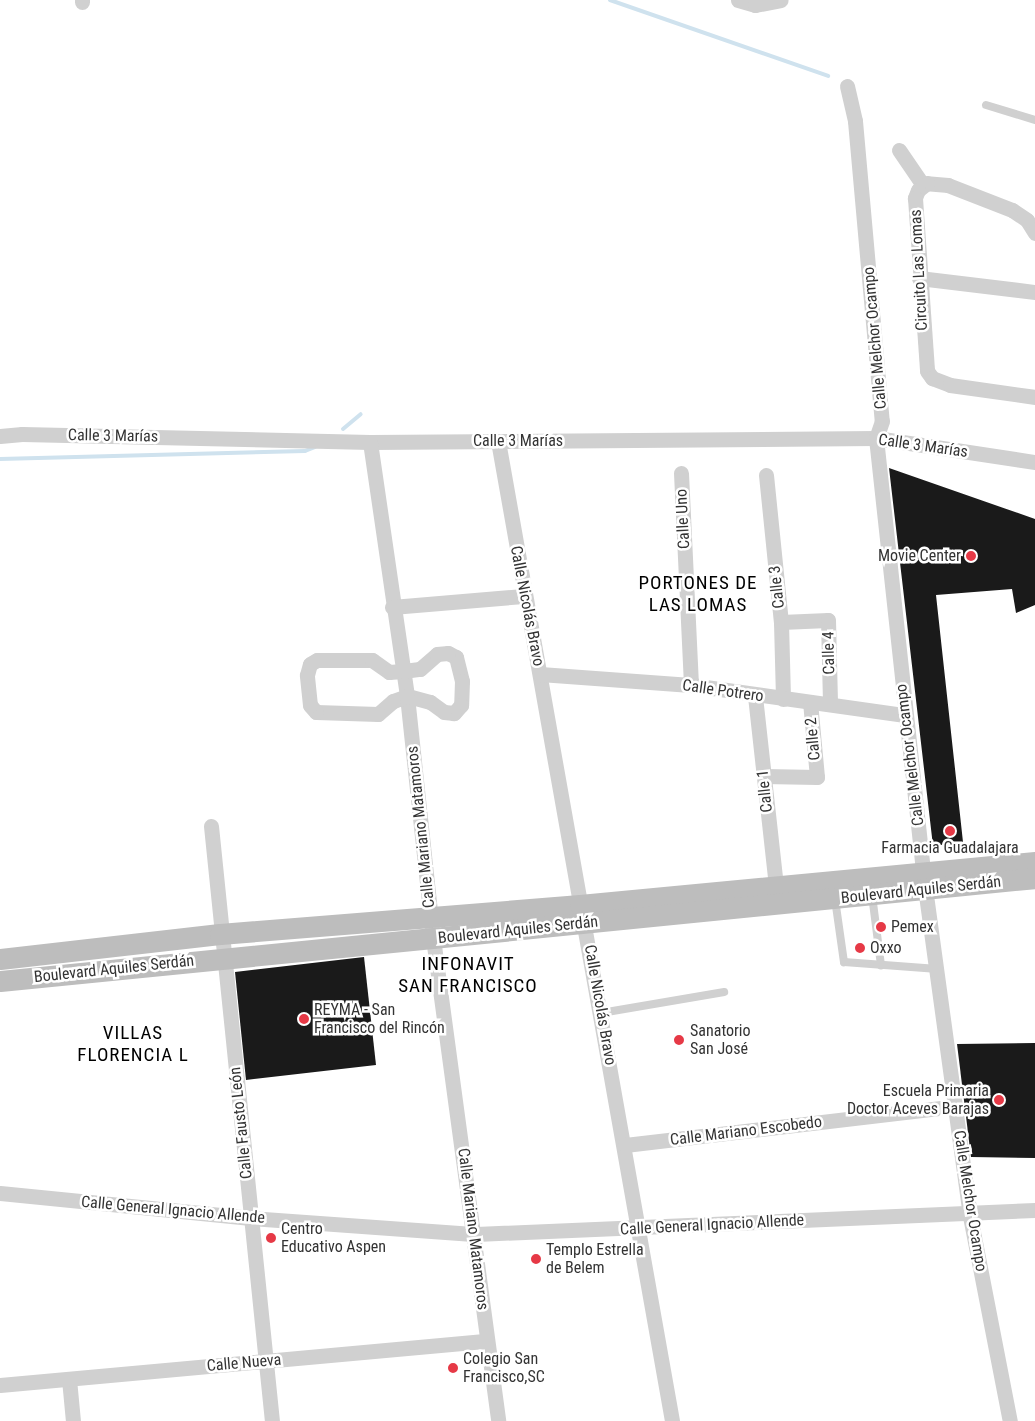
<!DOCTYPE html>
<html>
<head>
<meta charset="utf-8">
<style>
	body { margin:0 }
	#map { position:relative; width:1035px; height:1421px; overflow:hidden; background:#fff; font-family:"Roboto Condensed",sans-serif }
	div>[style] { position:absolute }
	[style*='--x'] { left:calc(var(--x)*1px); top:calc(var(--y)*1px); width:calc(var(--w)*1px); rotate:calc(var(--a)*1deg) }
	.stream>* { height:4px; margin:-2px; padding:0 2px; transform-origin:2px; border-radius:2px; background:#cfe2ee }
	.building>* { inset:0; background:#1a1a1a }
	.lane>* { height:8px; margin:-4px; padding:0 4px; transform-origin:4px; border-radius:4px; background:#d0d0d0 }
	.street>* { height:15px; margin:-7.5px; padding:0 7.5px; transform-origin:7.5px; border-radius:7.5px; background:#d0d0d0 }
	.secondary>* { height:21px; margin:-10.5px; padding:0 10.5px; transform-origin:10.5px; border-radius:10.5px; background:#bdbdbd }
	.dots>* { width:14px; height:14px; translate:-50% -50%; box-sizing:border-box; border:2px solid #fff; border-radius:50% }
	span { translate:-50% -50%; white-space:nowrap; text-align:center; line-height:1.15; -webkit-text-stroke:5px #fff; paint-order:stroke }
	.street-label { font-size:16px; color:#333 }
	.poi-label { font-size:16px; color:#333 }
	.right { translate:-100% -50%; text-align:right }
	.left { translate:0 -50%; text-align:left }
	.quarter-label { font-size:19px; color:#000; letter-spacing:1px }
</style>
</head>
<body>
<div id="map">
	<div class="stream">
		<i style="--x:610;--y:0;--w:231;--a:19.2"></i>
		<i style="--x:343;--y:429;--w:23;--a:-40"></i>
		<i style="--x:0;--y:459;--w:305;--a:-1.5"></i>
		<i style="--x:305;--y:451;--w:11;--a:-22"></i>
	</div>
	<div class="building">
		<i style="clip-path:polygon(889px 468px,1035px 519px,1035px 605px,1016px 613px,1012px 589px,936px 595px,963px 842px,933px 846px)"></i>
		<i style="clip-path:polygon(364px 957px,376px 1065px,246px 1080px,235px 972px)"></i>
		<i style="clip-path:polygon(1035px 1043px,1035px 1158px,971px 1157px,957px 1044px)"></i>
	</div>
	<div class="lane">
		<i style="--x:986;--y:105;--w:51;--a:17"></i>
		<i style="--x:872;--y:895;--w:71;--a:82.7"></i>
		<i style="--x:835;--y:899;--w:64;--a:81.9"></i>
		<i style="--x:844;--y:962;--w:94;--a:4.3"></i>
		<i style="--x:601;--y:1013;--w:125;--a:-9.7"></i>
	</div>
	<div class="street">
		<i style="--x:82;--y:0;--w:2;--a:90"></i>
		<i style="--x:738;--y:0;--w:18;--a:16"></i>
		<i style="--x:755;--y:5;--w:26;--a:-11"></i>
		<i style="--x:847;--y:86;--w:36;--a:77"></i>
		<i style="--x:855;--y:121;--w:301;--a:84.9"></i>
		<i style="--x:882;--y:421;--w:18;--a:109"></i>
		<i style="--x:876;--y:438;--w:438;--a:83.8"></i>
		<i style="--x:923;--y:873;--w:341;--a:82.2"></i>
		<i style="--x:969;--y:1211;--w:214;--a:79"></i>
		<i style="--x:899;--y:150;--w:42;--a:55.6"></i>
		<i style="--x:1035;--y:233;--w:15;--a:-122"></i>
		<i style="--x:1027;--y:220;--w:18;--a:-146"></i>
		<i style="--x:1012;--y:210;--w:69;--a:-158.7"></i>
		<i style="--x:948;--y:185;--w:21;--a:-175"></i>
		<i style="--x:927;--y:183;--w:11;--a:142"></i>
		<i style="--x:918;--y:190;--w:9;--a:111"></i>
		<i style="--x:915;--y:198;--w:173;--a:86"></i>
		<i style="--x:927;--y:371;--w:9;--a:54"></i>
		<i style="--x:932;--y:378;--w:19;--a:21"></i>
		<i style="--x:950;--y:385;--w:86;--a:8"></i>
		<i style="--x:919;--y:278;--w:117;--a:6.9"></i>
		<i style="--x:0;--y:436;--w:22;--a:-5"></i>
		<i style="--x:22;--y:434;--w:348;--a:1.3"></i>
		<i style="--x:370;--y:442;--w:506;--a:-0.45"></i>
		<i style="--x:876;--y:438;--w:161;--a:8.6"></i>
		<i style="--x:498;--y:441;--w:995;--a:79.93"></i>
		<i style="--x:370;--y:442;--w:257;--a:81.7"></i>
		<i style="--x:407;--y:696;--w:243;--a:83.9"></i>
		<i style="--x:433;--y:938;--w:487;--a:82.3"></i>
		<i style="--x:681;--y:473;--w:212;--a:87.3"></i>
		<i style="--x:766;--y:475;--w:148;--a:84.2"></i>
		<i style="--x:781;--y:622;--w:77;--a:88.5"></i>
		<i style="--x:392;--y:607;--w:132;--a:-4.8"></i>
		<i style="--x:781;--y:622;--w:47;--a:-2.4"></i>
		<i style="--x:828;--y:620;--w:83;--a:88.6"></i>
		<i style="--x:448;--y:653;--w:9;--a:27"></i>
		<i style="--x:456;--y:657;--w:25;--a:76"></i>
		<i style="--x:462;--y:681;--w:24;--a:92"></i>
		<i style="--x:461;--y:705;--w:11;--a:131"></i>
		<i style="--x:454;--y:713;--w:10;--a:-174"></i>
		<i style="--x:444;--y:712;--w:17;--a:-144"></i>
		<i style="--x:430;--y:702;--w:24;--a:-165"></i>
		<i style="--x:407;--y:696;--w:15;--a:160"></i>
		<i style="--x:393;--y:701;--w:20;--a:139"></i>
		<i style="--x:378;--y:714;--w:62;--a:-178.2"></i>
		<i style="--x:316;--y:712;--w:9;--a:-131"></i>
		<i style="--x:310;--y:705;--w:30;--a:-96"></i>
		<i style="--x:307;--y:675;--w:11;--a:-75"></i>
		<i style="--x:310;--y:664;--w:8;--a:-30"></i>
		<i style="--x:317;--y:660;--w:55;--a:0"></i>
		<i style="--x:372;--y:660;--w:21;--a:35"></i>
		<i style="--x:389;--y:672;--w:14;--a:-4"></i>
		<i style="--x:403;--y:671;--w:17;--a:-7"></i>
		<i style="--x:420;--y:669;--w:23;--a:-41"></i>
		<i style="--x:437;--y:654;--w:11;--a:-5"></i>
		<i style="--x:540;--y:674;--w:151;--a:4.2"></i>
		<i style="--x:691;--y:685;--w:216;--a:8"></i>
		<i style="--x:755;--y:696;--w:192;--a:83.7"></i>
		<i style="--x:764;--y:776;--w:53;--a:1.1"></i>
		<i style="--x:817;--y:777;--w:75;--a:-95.3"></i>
		<i style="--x:211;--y:826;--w:598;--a:84.15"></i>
		<i style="--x:625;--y:1145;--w:333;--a:-6.7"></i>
		<i style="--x:0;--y:1193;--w:252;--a:5.7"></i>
		<i style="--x:251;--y:1218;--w:226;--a:4.1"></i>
		<i style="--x:476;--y:1234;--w:560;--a:-2.46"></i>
		<i style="--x:69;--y:1379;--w:42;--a:84.6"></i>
		<i style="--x:0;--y:1385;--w:489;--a:-5.2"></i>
	</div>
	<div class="secondary">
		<i style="--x:0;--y:959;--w:221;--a:-6.5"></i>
		<i style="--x:220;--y:934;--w:361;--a:-4.6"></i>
		<i style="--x:580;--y:905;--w:457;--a:-5.4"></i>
		<i style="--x:0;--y:981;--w:1040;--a:-5.68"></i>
	</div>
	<div class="dots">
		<i style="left:971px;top:556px;background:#e63946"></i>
		<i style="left:950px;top:831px;background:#e63946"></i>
		<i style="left:881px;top:927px;background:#e63946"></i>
		<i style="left:860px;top:948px;background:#e63946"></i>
		<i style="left:304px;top:1019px;background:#e63946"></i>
		<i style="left:679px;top:1040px;background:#e63946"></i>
		<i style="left:999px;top:1100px;background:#e63946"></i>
		<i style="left:271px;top:1238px;background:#e63946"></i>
		<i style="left:536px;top:1259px;background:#e63946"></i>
		<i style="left:453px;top:1368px;background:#e63946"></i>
	</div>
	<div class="street-label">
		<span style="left:919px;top:270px;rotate:-93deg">Circuito Las Lomas</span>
		<span style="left:875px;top:338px;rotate:-95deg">Calle Melchor Ocampo</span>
		<span style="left:113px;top:436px;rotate:1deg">Calle 3 Marías</span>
		<span style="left:518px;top:441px">Calle 3 Marías</span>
		<span style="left:923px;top:446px;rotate:8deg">Calle 3 Marías</span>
		<span style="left:683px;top:519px;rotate:-93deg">Calle Uno</span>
		<span style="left:777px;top:587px;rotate:-96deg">Calle 3</span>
		<span style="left:527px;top:606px;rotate:79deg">Calle Nicolás Bravo</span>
		<span style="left:829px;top:653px;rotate:-91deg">Calle 4</span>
		<span style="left:723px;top:691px;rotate:8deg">Calle Potrero</span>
		<span style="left:813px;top:739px;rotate:-95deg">Calle 2</span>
		<span style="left:910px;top:755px;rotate:-97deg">Calle Melchor Ocampo</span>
		<span style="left:765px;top:791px;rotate:-96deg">Calle 1</span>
		<span style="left:421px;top:827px;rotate:-96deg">Calle Mariano Matamoros</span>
		<span style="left:921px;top:890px;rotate:-6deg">Boulevard Aquiles Serdán</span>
		<span style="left:518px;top:930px;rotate:-6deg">Boulevard Aquiles Serdán</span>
		<span style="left:114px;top:969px;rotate:-6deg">Boulevard Aquiles Serdán</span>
		<span style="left:600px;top:1005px;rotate:80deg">Calle Nicolás Bravo</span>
		<span style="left:241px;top:1123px;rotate:-96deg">Calle Fausto León</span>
		<span style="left:746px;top:1131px;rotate:-7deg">Calle Mariano Escobedo</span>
		<span style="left:970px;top:1201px;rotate:81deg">Calle Melchor Ocampo</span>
		<span style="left:173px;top:1210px;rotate:5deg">Calle General Ignacio Allende</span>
		<span style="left:712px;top:1225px;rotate:-3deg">Calle General Ignacio Allende</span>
		<span style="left:473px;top:1229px;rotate:83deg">Calle Mariano Matamoros</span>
		<span style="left:244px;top:1363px;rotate:-5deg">Calle Nueva</span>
	</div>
	<div class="poi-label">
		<span class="right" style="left:961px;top:556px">Movie Center</span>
		<span style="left:950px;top:848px">Farmacia Guadalajara</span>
		<span class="left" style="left:891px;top:927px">Pemex</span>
		<span class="left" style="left:870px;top:948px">Oxxo</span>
		<span class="left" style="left:314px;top:1019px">REYMA - San<br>Francisco del Rincón</span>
		<span class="left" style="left:690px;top:1040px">Sanatorio<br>San José</span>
		<span class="right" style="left:989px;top:1100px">Escuela Primaria<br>Doctor Aceves Barajas</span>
		<span class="left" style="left:281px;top:1238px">Centro<br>Educativo Aspen</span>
		<span class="left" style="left:546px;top:1259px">Templo Estrella<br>de Belem</span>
		<span class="left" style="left:463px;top:1368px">Colegio San<br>Francisco,SC</span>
	</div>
	<div class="quarter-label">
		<span style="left:698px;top:594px">PORTONES DE<br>LAS LOMAS</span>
		<span style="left:468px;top:975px">INFONAVIT<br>SAN FRANCISCO</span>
		<span style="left:133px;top:1044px">VILLAS<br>FLORENCIA L</span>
	</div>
</div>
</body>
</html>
